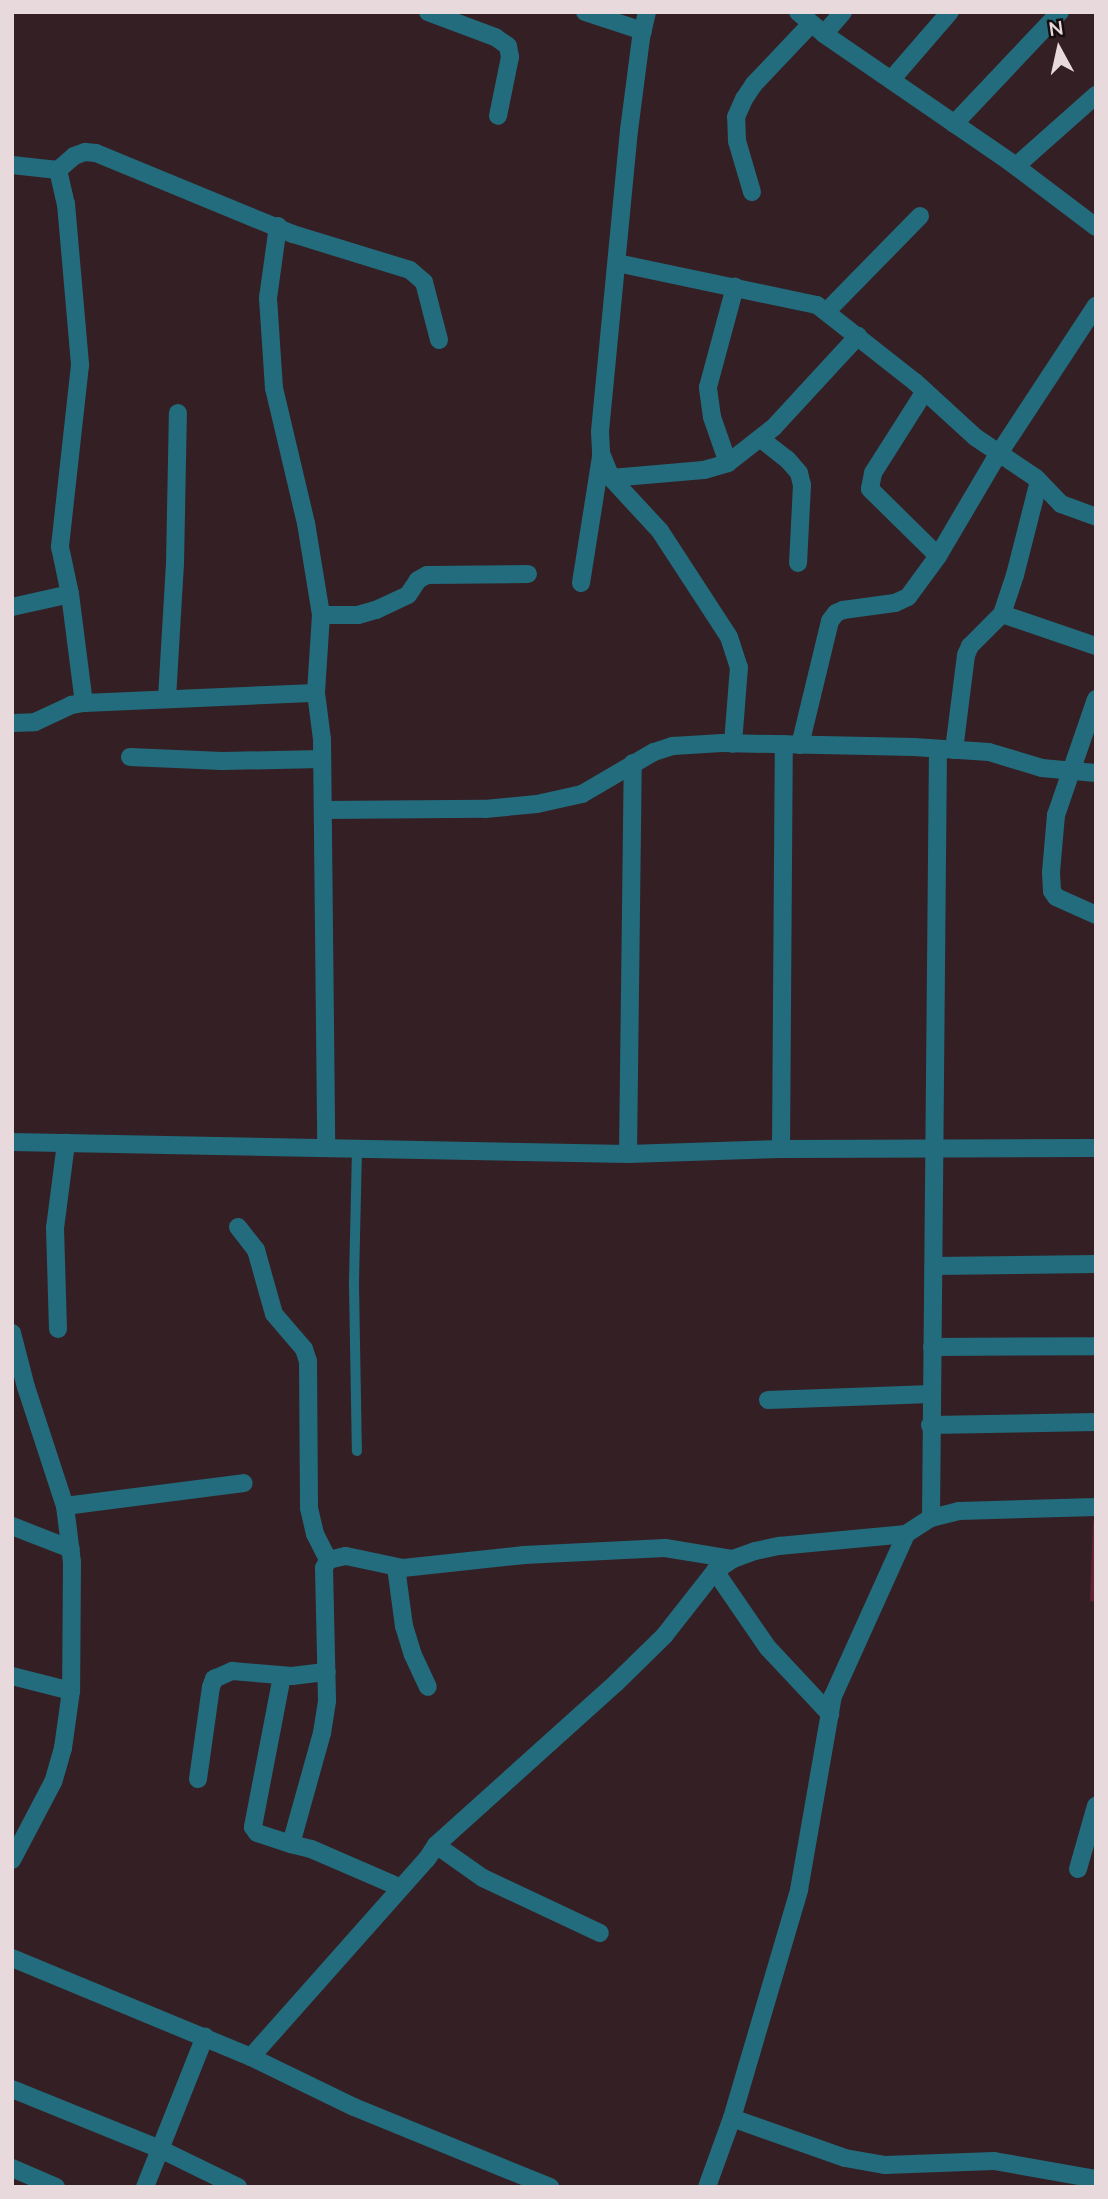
<!DOCTYPE html>
<html>
<head>
<meta charset="utf-8">
<style>
	body { margin:0 }
	#map { position:relative; width:1108px; height:2199px; overflow:hidden; background:#342024; font-family:Lato,sans-serif }
	div>[style] { position:absolute }
	[style*='--x'] { left:calc(var(--x)*1px); top:calc(var(--y)*1px); width:calc(var(--w)*1px); rotate:calc(var(--a)*1deg) }
	.green>* { inset:0; background:#612134 }
	.service>* { height:10px; margin:-5px; padding:0 5px; transform-origin:5px; border-radius:5px; background:#236c7d }
	.minor>* { height:18px; margin:-9px; padding:0 9px; transform-origin:9px; border-radius:9px; background:#236c7d }
	.tertiary>* { height:18px; margin:-9px; padding:0 9px; transform-origin:9px; border-radius:9px; background:#236c7d }
	span { translate:-50% -50%; white-space:nowrap; text-align:center; line-height:1.15; -webkit-text-stroke:5px #160d0e; paint-order:stroke }
	.frame { position:absolute; inset:0; border:14px solid #e8dadc; pointer-events:none }
	.north { position:absolute; left:1024px; top:14px; width:70px; height:70px; -webkit-text-stroke:5px #160d0e; paint-order:stroke; rotate:352deg; font-size:19px; font-weight:700; line-height:28px; text-align:center; color:#e8dadc }
	.north::after { content:''; display:block; margin:auto; width:24px; height:32px; background:#e8dadc; clip-path:polygon(50% 0,100% 100%,50% 72%,0 100%) }
</style>
</head>
<body>
<div id="map">
	<div class="green">
		<i style="clip-path:polygon(1093px 1521px,1096px 1521px,1096px 1602px,1090px 1601px)"></i>
	</div>
	<div class="service">
		<i style="--x:357;--y:1149;--w:137;--a:91.3"></i>
		<i style="--x:354;--y:1286;--w:165;--a:89"></i>
	</div>
	<div class="minor">
		<i style="--x:428;--y:12;--w:72;--a:20.5"></i>
		<i style="--x:495;--y:37;--w:16;--a:35"></i>
		<i style="--x:508;--y:46;--w:11;--a:80"></i>
		<i style="--x:510;--y:57;--w:60;--a:101.5"></i>
		<i style="--x:585;--y:12;--w:61;--a:18.1"></i>
		<i style="--x:647;--y:12;--w:27;--a:103"></i>
		<i style="--x:641;--y:38;--w:93;--a:97.4"></i>
		<i style="--x:629;--y:130;--w:303;--a:95.5"></i>
		<i style="--x:600;--y:432;--w:21;--a:87"></i>
		<i style="--x:601;--y:453;--w:27;--a:68"></i>
		<i style="--x:611;--y:478;--w:72;--a:47.2"></i>
		<i style="--x:660;--y:531;--w:126;--a:56.9"></i>
		<i style="--x:729;--y:637;--w:32;--a:72"></i>
		<i style="--x:739;--y:667;--w:77;--a:94.5"></i>
		<i style="--x:824;--y:34;--w:29;--a:-49"></i>
		<i style="--x:891;--y:80;--w:90;--a:-49.1"></i>
		<i style="--x:954;--y:124;--w:154;--a:-46.6"></i>
		<i style="--x:12;--y:165;--w:46;--a:6.2"></i>
		<i style="--x:58;--y:170;--w:35;--a:77"></i>
		<i style="--x:66;--y:204;--w:162;--a:85"></i>
		<i style="--x:80;--y:365;--w:183;--a:96.3"></i>
		<i style="--x:60;--y:547;--w:48;--a:78"></i>
		<i style="--x:70;--y:594;--w:110;--a:82.7"></i>
		<i style="--x:1016;--y:166;--w:107;--a:-41.6"></i>
		<i style="--x:58;--y:170;--w:21;--a:-41"></i>
		<i style="--x:74;--y:156;--w:12;--a:-20"></i>
		<i style="--x:85;--y:152;--w:11;--a:5"></i>
		<i style="--x:96;--y:153;--w:213;--a:22.4"></i>
		<i style="--x:293;--y:234;--w:122;--a:17.1"></i>
		<i style="--x:410;--y:270;--w:18;--a:41"></i>
		<i style="--x:424;--y:282;--w:60;--a:75.5"></i>
		<i style="--x:752;--y:192;--w:53;--a:-106.4"></i>
		<i style="--x:737;--y:141;--w:24;--a:-92"></i>
		<i style="--x:736;--y:117;--w:20;--a:-66"></i>
		<i style="--x:744;--y:99;--w:18;--a:-56"></i>
		<i style="--x:754;--y:84;--w:83;--a:-46.5"></i>
		<i style="--x:278;--y:226;--w:73;--a:97.9"></i>
		<i style="--x:268;--y:298;--w:90;--a:86.2"></i>
		<i style="--x:274;--y:388;--w:139;--a:76.7"></i>
		<i style="--x:306;--y:523;--w:93;--a:80.7"></i>
		<i style="--x:321;--y:615;--w:78;--a:93.7"></i>
		<i style="--x:316;--y:693;--w:46;--a:82.6"></i>
		<i style="--x:322;--y:739;--w:409;--a:89.4"></i>
		<i style="--x:617;--y:263;--w:204;--a:11.9"></i>
		<i style="--x:817;--y:305;--w:125;--a:38.2"></i>
		<i style="--x:915;--y:382;--w:81;--a:42.5"></i>
		<i style="--x:975;--y:437;--w:73;--a:33.9"></i>
		<i style="--x:1036;--y:478;--w:36;--a:46"></i>
		<i style="--x:1061;--y:504;--w:37;--a:20"></i>
		<i style="--x:827;--y:311;--w:133;--a:-45.6"></i>
		<i style="--x:925;--y:391;--w:97;--a:122.4"></i>
		<i style="--x:873;--y:473;--w:16;--a:101"></i>
		<i style="--x:870;--y:489;--w:95;--a:44.6"></i>
		<i style="--x:761;--y:439;--w:33;--a:38"></i>
		<i style="--x:787;--y:459;--w:18;--a:49"></i>
		<i style="--x:799;--y:473;--w:12;--a:76"></i>
		<i style="--x:802;--y:485;--w:78;--a:92.9"></i>
		<i style="--x:728;--y:463;--w:49;--a:-109.2"></i>
		<i style="--x:712;--y:417;--w:30;--a:-98"></i>
		<i style="--x:708;--y:387;--w:104;--a:-74.9"></i>
		<i style="--x:611;--y:478;--w:93;--a:-4.9"></i>
		<i style="--x:704;--y:470;--w:25;--a:-16"></i>
		<i style="--x:728;--y:463;--w:58;--a:-38"></i>
		<i style="--x:774;--y:427;--w:124;--a:-47.3"></i>
		<i style="--x:581;--y:583;--w:128;--a:-81"></i>
		<i style="--x:12;--y:607;--w:59;--a:-12.6"></i>
		<i style="--x:1002;--y:614;--w:99;--a:18.8"></i>
		<i style="--x:321;--y:615;--w:37;--a:0"></i>
		<i style="--x:358;--y:615;--w:19;--a:-16"></i>
		<i style="--x:376;--y:610;--w:35;--a:-25"></i>
		<i style="--x:408;--y:595;--w:18;--a:-56"></i>
		<i style="--x:418;--y:580;--w:10;--a:-29"></i>
		<i style="--x:427;--y:575;--w:101;--a:-0.6"></i>
		<i style="--x:167;--y:698;--w:134;--a:-86.6"></i>
		<i style="--x:175;--y:564;--w:151;--a:-88.9"></i>
		<i style="--x:1096;--y:699;--w:123;--a:109"></i>
		<i style="--x:1056;--y:815;--w:57;--a:95"></i>
		<i style="--x:1051;--y:872;--w:19;--a:87"></i>
		<i style="--x:1052;--y:891;--w:7;--a:56"></i>
		<i style="--x:1056;--y:897;--w:44;--a:24.2"></i>
		<i style="--x:12;--y:723;--w:23;--a:-2"></i>
		<i style="--x:35;--y:722;--w:40;--a:-25"></i>
		<i style="--x:71;--y:705;--w:13;--a:-9"></i>
		<i style="--x:84;--y:703;--w:232;--a:-2.5"></i>
		<i style="--x:800;--y:745;--w:128;--a:-76.4"></i>
		<i style="--x:830;--y:621;--w:10;--a:-53"></i>
		<i style="--x:836;--y:613;--w:8;--a:-23"></i>
		<i style="--x:843;--y:610;--w:52;--a:-7.7"></i>
		<i style="--x:895;--y:603;--w:14;--a:-25"></i>
		<i style="--x:908;--y:597;--w:51;--a:-53.8"></i>
		<i style="--x:938;--y:556;--w:110;--a:-59.5"></i>
		<i style="--x:994;--y:461;--w:186;--a:-56.7"></i>
		<i style="--x:954;--y:750;--w:96;--a:-82.8"></i>
		<i style="--x:966;--y:655;--w:10;--a:-66"></i>
		<i style="--x:970;--y:646;--w:45;--a:-45"></i>
		<i style="--x:1002;--y:614;--w:41;--a:-71.6"></i>
		<i style="--x:1015;--y:575;--w:97;--a:-75.7"></i>
		<i style="--x:130;--y:757;--w:92;--a:2.5"></i>
		<i style="--x:222;--y:761;--w:100;--a:-1.1"></i>
		<i style="--x:323;--y:810;--w:162;--a:-0.4"></i>
		<i style="--x:485;--y:809;--w:52;--a:-5.5"></i>
		<i style="--x:537;--y:804;--w:46;--a:-12.5"></i>
		<i style="--x:582;--y:794;--w:83;--a:-30.3"></i>
		<i style="--x:654;--y:752;--w:20;--a:-18"></i>
		<i style="--x:673;--y:746;--w:49;--a:-3.5"></i>
		<i style="--x:722;--y:743;--w:192;--a:1.2"></i>
		<i style="--x:914;--y:747;--w:75;--a:3.8"></i>
		<i style="--x:989;--y:752;--w:55;--a:16.8"></i>
		<i style="--x:1042;--y:768;--w:54;--a:5.3"></i>
		<i style="--x:781;--y:1149;--w:405;--a:-89.6"></i>
		<i style="--x:628;--y:1154;--w:391;--a:-89.3"></i>
		<i style="--x:238;--y:1227;--w:29;--a:52"></i>
		<i style="--x:256;--y:1250;--w:66;--a:74.3"></i>
		<i style="--x:274;--y:1314;--w:46;--a:49.4"></i>
		<i style="--x:304;--y:1349;--w:13;--a:72"></i>
		<i style="--x:308;--y:1361;--w:147;--a:89.6"></i>
		<i style="--x:309;--y:1508;--w:27;--a:77"></i>
		<i style="--x:315;--y:1534;--w:29;--a:63"></i>
		<i style="--x:934;--y:1266;--w:162;--a:-0.7"></i>
		<i style="--x:58;--y:1329;--w:101;--a:-91.7"></i>
		<i style="--x:55;--y:1228;--w:86;--a:-82.6"></i>
		<i style="--x:12;--y:1333;--w:56;--a:75.5"></i>
		<i style="--x:26;--y:1387;--w:125;--a:71.9"></i>
		<i style="--x:65;--y:1506;--w:56;--a:82.9"></i>
		<i style="--x:72;--y:1562;--w:129;--a:90.4"></i>
		<i style="--x:71;--y:1691;--w:58;--a:98"></i>
		<i style="--x:63;--y:1748;--w:35;--a:106"></i>
		<i style="--x:53;--y:1782;--w:88;--a:117.7"></i>
		<i style="--x:932;--y:1347;--w:164;--a:-0.3"></i>
		<i style="--x:768;--y:1400;--w:163;--a:-2.1"></i>
		<i style="--x:930;--y:1425;--w:166;--a:-1"></i>
		<i style="--x:65;--y:1506;--w:180;--a:-7.3"></i>
		<i style="--x:931;--y:1518;--w:769;--a:-89.48"></i>
		<i style="--x:12;--y:1526;--w:63;--a:21.3"></i>
		<i style="--x:396;--y:1567;--w:60;--a:82.3"></i>
		<i style="--x:404;--y:1626;--w:30;--a:73"></i>
		<i style="--x:413;--y:1655;--w:35;--a:65"></i>
		<i style="--x:715;--y:1571;--w:93;--a:55.5"></i>
		<i style="--x:768;--y:1648;--w:91;--a:46.8"></i>
		<i style="--x:12;--y:1676;--w:61;--a:14.3"></i>
		<i style="--x:282;--y:1676;--w:154;--a:100.9"></i>
		<i style="--x:253;--y:1827;--w:7;--a:56"></i>
		<i style="--x:257;--y:1833;--w:36;--a:18"></i>
		<i style="--x:198;--y:1779;--w:93;--a:-82"></i>
		<i style="--x:211;--y:1687;--w:9;--a:-69"></i>
		<i style="--x:214;--y:1679;--w:20;--a:-24"></i>
		<i style="--x:232;--y:1671;--w:60;--a:4.8"></i>
		<i style="--x:292;--y:1676;--w:35;--a:-7"></i>
		<i style="--x:436;--y:1845;--w:57;--a:35.1"></i>
		<i style="--x:483;--y:1878;--w:129;--a:25.2"></i>
		<i style="--x:1078;--y:1869;--w:66;--a:-74.1"></i>
		<i style="--x:399;--y:1887;--w:96;--a:-156.6"></i>
		<i style="--x:311;--y:1849;--w:21;--a:-166"></i>
		<i style="--x:291;--y:1844;--w:115;--a:-74.4"></i>
		<i style="--x:322;--y:1733;--w:33;--a:-81"></i>
		<i style="--x:327;--y:1700;--w:132;--a:-91.3"></i>
		<i style="--x:324;--y:1568;--w:9;--a:-63"></i>
		<i style="--x:328;--y:1560;--w:18;--a:-13"></i>
		<i style="--x:346;--y:1556;--w:58;--a:11.9"></i>
		<i style="--x:403;--y:1568;--w:122;--a:-6.1"></i>
		<i style="--x:524;--y:1555;--w:141;--a:-2.8"></i>
		<i style="--x:665;--y:1548;--w:69;--a:9.2"></i>
		<i style="--x:12;--y:1958;--w:259;--a:22.5"></i>
		<i style="--x:251;--y:2057;--w:265;--a:-48.4"></i>
		<i style="--x:427;--y:1859;--w:17;--a:-57"></i>
		<i style="--x:436;--y:1845;--w:242;--a:-42"></i>
		<i style="--x:616;--y:1683;--w:67;--a:-44.4"></i>
		<i style="--x:664;--y:1636;--w:83;--a:-51.9"></i>
		<i style="--x:715;--y:1571;--w:22;--a:-34"></i>
		<i style="--x:733;--y:1559;--w:23;--a:-20"></i>
		<i style="--x:755;--y:1551;--w:25;--a:-12"></i>
		<i style="--x:779;--y:1546;--w:128;--a:-5.4"></i>
		<i style="--x:906;--y:1534;--w:30;--a:-33"></i>
		<i style="--x:931;--y:1518;--w:29;--a:-14"></i>
		<i style="--x:959;--y:1511;--w:137;--a:-1.7"></i>
		<i style="--x:251;--y:2057;--w:114;--a:25.9"></i>
		<i style="--x:354;--y:2107;--w:212;--a:22.2"></i>
		<i style="--x:12;--y:2089;--w:160;--a:22.1"></i>
		<i style="--x:160;--y:2149;--w:87;--a:26"></i>
		<i style="--x:732;--y:2118;--w:120;--a:19.5"></i>
		<i style="--x:845;--y:2158;--w:41;--a:9.9"></i>
		<i style="--x:885;--y:2165;--w:109;--a:-2.1"></i>
		<i style="--x:994;--y:2161;--w:104;--a:10"></i>
		<i style="--x:12;--y:2168;--w:48;--a:23.4"></i>
		<i style="--x:145;--y:2187;--w:162;--a:-68.3"></i>
		<i style="--x:707;--y:2187;--w:73;--a:-70.1"></i>
		<i style="--x:732;--y:2118;--w:238;--a:-73.6"></i>
		<i style="--x:799;--y:1890;--w:197;--a:-80.1"></i>
		<i style="--x:833;--y:1696;--w:178;--a:-65.7"></i>
	</div>
	<div class="tertiary">
		<i style="--x:798;--y:12;--w:34;--a:40"></i>
		<i style="--x:824;--y:34;--w:226;--a:34.5"></i>
		<i style="--x:1010;--y:162;--w:108;--a:37.1"></i>
		<i style="--x:12;--y:1142;--w:616;--a:1.12"></i>
		<i style="--x:628;--y:1154;--w:153;--a:-1.9"></i>
		<i style="--x:781;--y:1149;--w:315;--a:-0.2"></i>
	</div>
	<div class="frame"></div>
	<div class="north">N</div>
</div>
</body>
</html>
